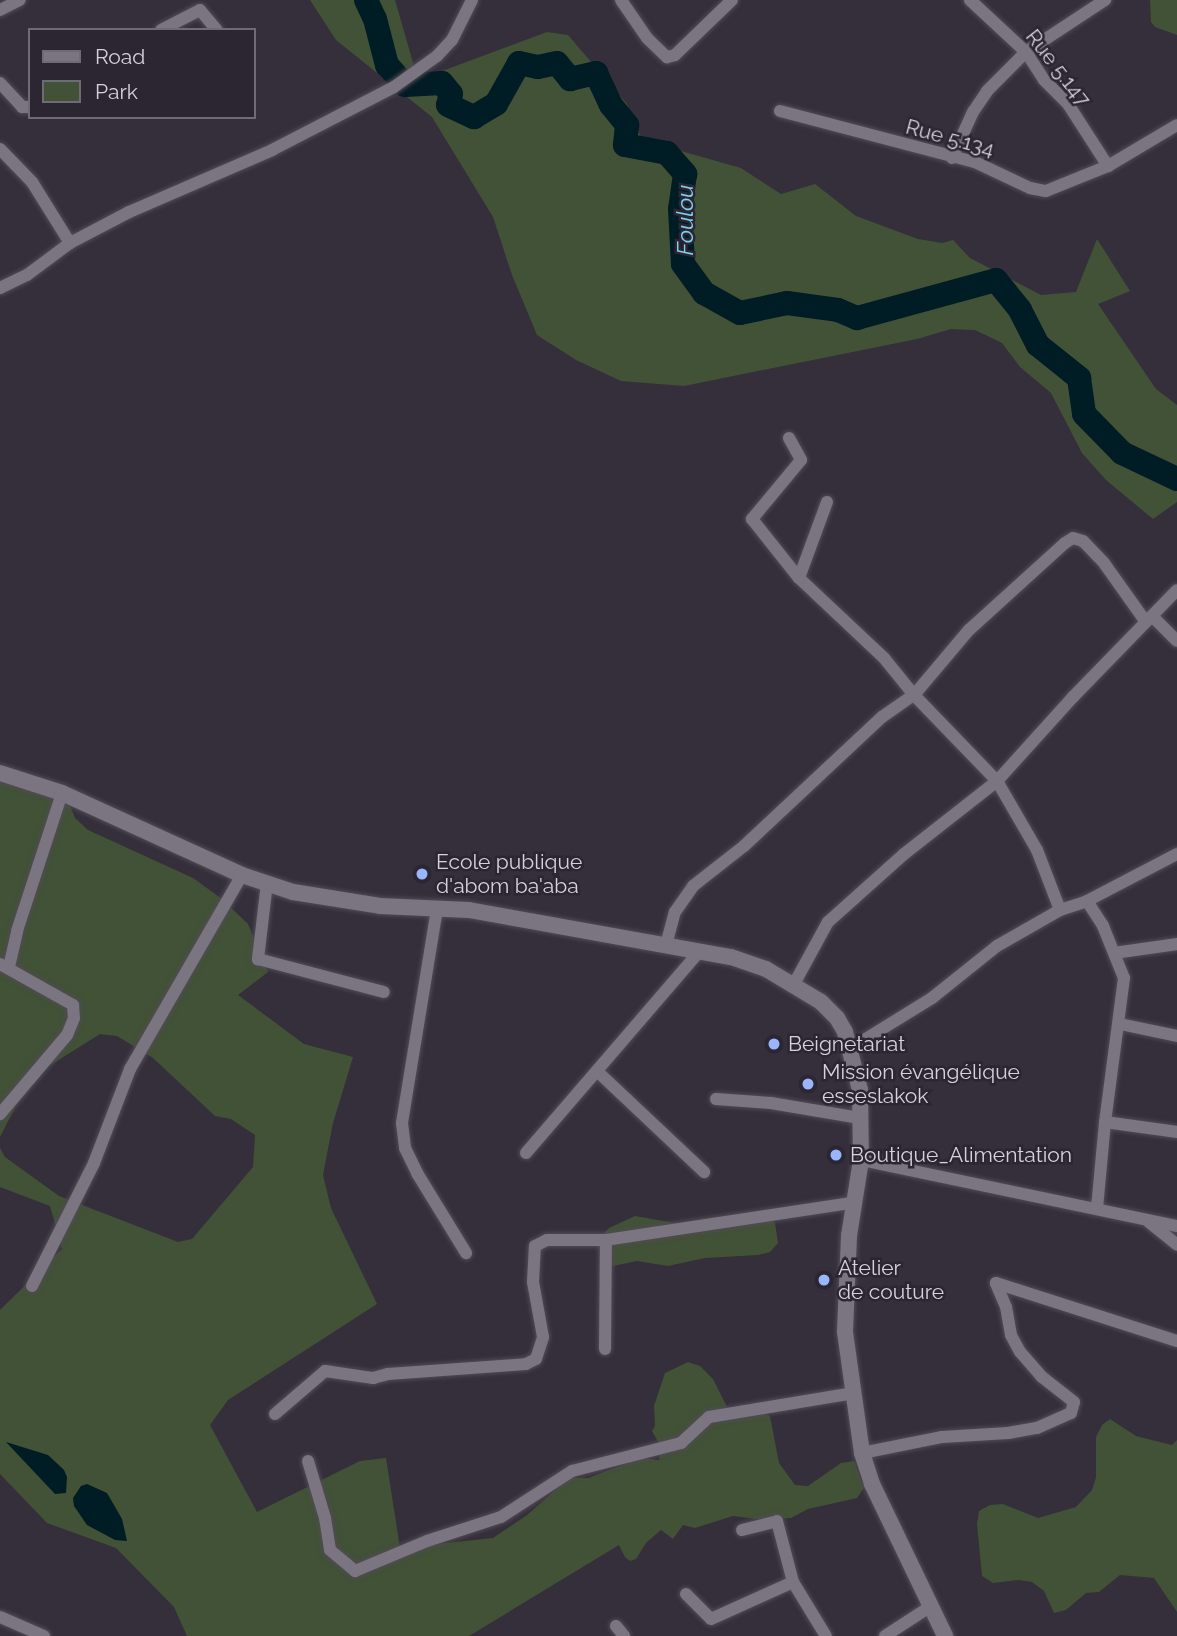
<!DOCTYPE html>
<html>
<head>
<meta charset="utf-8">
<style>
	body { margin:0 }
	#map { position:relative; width:1177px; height:1636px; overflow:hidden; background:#352f3b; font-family:Raleway,sans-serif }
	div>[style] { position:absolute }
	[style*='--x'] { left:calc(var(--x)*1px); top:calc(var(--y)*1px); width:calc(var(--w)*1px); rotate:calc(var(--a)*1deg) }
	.green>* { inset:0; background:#415236 }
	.water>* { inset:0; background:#001c25 }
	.river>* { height:24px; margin:-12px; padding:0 12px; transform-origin:12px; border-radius:12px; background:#001c25 }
	.roads { filter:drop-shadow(0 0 2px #514b55) drop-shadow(0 0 2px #514b55) }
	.minor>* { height:12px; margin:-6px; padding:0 6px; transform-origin:6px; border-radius:6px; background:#7b7481 }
	.tertiary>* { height:16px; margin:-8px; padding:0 8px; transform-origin:8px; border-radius:8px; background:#7b7481 }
	.dots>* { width:19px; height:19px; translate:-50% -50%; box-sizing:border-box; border:4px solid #2b2631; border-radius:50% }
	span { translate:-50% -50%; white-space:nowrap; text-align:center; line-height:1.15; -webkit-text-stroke:5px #2b2631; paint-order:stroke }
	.street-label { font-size:21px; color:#d5d2d9 }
	.poi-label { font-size:21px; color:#d5d2d9 }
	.left { translate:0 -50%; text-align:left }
	.water-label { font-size:23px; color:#7cd2f2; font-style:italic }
	.legend { position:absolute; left:28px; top:28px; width:228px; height:91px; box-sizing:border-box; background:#2b2631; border:2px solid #6f6b74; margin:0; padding:9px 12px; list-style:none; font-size:21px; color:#d5d2d9 }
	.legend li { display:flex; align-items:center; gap:14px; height:35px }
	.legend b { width:35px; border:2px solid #6f6b74 }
</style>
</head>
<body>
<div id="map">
	<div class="green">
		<i style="clip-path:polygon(310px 0,395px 0,418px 80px,547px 32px,568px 35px,627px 104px,642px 140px,741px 168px,781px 194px,815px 184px,856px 216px,918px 239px,942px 243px,953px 240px,970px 258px,1041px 295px,1076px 292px,1097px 239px,1130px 291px,1098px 304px,1156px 389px,1177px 405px,1177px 502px,1153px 519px,1106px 480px,1082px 453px,1051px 393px,1020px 367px,1002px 343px,975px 330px,951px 329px,917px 339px,684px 386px,621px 381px,576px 360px,537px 335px,512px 275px,493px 217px,432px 117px,336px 40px)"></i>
		<i style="clip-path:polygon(1150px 0,1177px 0,1177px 35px,1155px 27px,1151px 22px)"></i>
		<i style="clip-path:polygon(0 778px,65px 793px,75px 818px,88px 830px,193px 878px,222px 899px,248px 924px,268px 972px,238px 995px,304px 1044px,353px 1057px,333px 1123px,323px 1175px,331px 1208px,377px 1304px,228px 1400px,210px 1425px,257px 1512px,360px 1461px,386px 1458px,400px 1548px,493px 1538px,527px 1515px,569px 1478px,588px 1478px,641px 1458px,659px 1460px,661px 1447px,652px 1431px,655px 1426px,654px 1406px,665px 1373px,688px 1362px,700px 1366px,713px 1379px,731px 1415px,758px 1412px,770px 1416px,779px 1463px,795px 1485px,808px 1486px,841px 1463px,854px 1461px,864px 1488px,857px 1498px,808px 1509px,791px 1518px,765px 1520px,733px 1516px,695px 1528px,683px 1525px,673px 1539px,661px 1530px,646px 1543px,636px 1559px,630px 1561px,625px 1557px,619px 1545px,469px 1636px,187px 1636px,174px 1607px,116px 1548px,47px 1523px,0 1474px,0 1310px,62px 1249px,50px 1206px,0 1187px,0 1148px,5px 1157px,59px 1196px,178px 1242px,192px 1239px,253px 1167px,255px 1135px,231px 1119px,215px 1116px,153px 1058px,117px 1036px,100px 1034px,41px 1071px,20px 1098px,0 1137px)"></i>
		<i style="clip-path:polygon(767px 1214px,775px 1223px,778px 1243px,770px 1252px,758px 1255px,705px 1258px,668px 1266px,637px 1261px,613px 1266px,608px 1261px,601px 1236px,609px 1228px,635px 1216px,681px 1224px)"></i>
		<i style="clip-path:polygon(1110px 1419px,1136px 1436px,1172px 1445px,1177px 1440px,1177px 1612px,1154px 1578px,1120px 1575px,1099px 1592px,1086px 1593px,1066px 1610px,1054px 1613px,1044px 1591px,1032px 1582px,1019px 1580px,993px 1583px,982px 1576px,977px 1524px,979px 1511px,990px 1505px,1003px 1504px,1038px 1518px,1076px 1507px,1092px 1490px,1096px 1477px,1096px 1437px,1102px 1425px)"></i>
	</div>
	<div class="water">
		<i style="clip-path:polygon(6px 1442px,48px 1455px,64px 1470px,67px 1477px,66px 1493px,55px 1494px)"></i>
		<i style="clip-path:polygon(87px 1484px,107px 1493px,122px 1519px,127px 1541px,115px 1540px,87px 1525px,74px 1506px,73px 1498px,81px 1486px)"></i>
	</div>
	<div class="river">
		<i style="--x:366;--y:0;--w:21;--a:65"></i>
		<i style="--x:375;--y:19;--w:48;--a:75.4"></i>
		<i style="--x:387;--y:65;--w:27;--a:48"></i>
		<i style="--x:405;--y:85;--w:37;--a:-3"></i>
		<i style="--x:442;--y:83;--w:14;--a:51"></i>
		<i style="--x:451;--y:94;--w:11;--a:105"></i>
		<i style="--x:448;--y:105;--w:29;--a:25"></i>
		<i style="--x:474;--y:117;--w:26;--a:-31"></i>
		<i style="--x:496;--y:104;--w:47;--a:-60.7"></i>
		<i style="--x:519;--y:63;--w:19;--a:12"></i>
		<i style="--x:538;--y:67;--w:19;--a:-12"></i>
		<i style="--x:557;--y:63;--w:21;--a:51"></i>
		<i style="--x:570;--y:79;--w:27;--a:-13"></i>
		<i style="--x:596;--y:73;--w:35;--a:65"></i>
		<i style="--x:611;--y:105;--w:26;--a:51"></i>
		<i style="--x:627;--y:125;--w:20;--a:96"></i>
		<i style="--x:625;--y:145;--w:43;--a:10.8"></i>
		<i style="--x:667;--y:153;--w:28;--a:49"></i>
		<i style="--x:685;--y:174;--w:35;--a:98"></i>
		<i style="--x:680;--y:209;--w:55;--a:86.9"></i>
		<i style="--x:683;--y:264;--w:36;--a:54"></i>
		<i style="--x:704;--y:293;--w:41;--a:29.1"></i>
		<i style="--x:740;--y:313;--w:48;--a:-12"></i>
		<i style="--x:787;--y:303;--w:51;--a:7.8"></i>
		<i style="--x:838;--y:310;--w:21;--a:23"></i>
		<i style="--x:857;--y:318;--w:144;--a:-15.3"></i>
		<i style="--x:996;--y:280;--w:38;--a:51"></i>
		<i style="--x:1020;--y:310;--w:39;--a:63"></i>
		<i style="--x:1038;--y:345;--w:53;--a:38.8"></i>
		<i style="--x:1079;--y:378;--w:36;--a:82"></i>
		<i style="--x:1084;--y:414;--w:54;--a:45.7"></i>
		<i style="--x:1122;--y:453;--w:61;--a:25.3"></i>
	</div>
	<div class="roads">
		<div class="minor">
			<i style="--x:621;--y:0;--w:46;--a:55.6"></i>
			<i style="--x:647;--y:38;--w:28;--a:44"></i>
			<i style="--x:667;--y:57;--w:8;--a:-14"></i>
			<i style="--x:675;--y:55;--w:79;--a:-44"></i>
			<i style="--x:970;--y:0;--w:76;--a:42.9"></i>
			<i style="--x:1026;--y:52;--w:33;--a:57"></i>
			<i style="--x:1044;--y:80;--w:34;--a:45"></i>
			<i style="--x:1068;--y:104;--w:74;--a:57.2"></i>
			<i style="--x:0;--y:10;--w:22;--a:-27"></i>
			<i style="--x:161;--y:30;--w:44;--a:-27.1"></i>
			<i style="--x:200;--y:10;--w:26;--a:50"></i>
			<i style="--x:0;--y:83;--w:33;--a:47"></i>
			<i style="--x:22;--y:107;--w:8;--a:0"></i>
			<i style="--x:780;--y:111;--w:202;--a:14.7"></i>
			<i style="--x:975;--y:162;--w:61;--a:25.3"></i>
			<i style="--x:1030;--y:188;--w:16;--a:11"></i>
			<i style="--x:1046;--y:191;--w:67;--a:-22"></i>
			<i style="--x:1108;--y:166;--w:80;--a:-30.7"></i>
			<i style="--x:0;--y:149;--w:46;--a:45.9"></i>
			<i style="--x:32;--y:182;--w:72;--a:58.1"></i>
			<i style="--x:952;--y:158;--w:51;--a:-65.5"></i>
			<i style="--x:973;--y:112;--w:25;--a:-56"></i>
			<i style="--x:987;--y:91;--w:55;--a:-45"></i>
			<i style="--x:1026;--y:52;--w:95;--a:-33.4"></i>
			<i style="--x:0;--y:288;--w:30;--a:-26"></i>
			<i style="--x:27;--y:275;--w:54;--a:-36.7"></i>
			<i style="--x:70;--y:243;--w:67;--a:-27.7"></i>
			<i style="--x:129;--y:212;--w:156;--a:-23.4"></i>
			<i style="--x:272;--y:150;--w:137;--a:-27.3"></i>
			<i style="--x:394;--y:87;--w:53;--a:-35.8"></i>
			<i style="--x:437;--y:56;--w:22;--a:-47"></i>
			<i style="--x:452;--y:40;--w:45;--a:-63.4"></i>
			<i style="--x:789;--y:438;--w:25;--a:61"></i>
			<i style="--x:801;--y:460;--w:77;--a:129.7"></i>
			<i style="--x:752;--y:519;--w:75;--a:51.5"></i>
			<i style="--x:799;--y:578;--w:117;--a:43.3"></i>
			<i style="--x:884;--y:658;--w:48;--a:51"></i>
			<i style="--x:914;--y:695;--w:120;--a:46"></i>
			<i style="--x:997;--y:781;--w:80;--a:59.9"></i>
			<i style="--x:1037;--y:850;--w:64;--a:69"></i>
			<i style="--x:799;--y:578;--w:81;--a:-69.8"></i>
			<i style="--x:1152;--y:616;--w:35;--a:45"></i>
			<i style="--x:267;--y:883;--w:77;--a:96.8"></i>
			<i style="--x:258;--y:959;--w:130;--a:14.7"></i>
			<i style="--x:1087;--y:901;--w:30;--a:57"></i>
			<i style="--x:1103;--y:926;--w:56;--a:68"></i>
			<i style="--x:1124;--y:978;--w:145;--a:97.5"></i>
			<i style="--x:1105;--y:1122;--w:87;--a:95.3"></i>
			<i style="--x:437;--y:909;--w:217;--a:99.3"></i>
			<i style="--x:402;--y:1123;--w:25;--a:83"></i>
			<i style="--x:405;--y:1148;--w:28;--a:64"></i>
			<i style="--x:417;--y:1173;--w:94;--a:58.5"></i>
			<i style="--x:666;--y:945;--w:34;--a:-75"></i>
			<i style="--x:675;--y:912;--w:32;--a:-55"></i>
			<i style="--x:693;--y:886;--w:65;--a:-38.1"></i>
			<i style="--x:744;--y:846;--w:189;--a:-43.1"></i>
			<i style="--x:882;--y:717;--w:39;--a:-35"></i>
			<i style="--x:914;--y:695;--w:85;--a:-49.8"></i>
			<i style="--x:969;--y:630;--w:130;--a:-42.2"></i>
			<i style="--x:1065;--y:543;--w:9;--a:-32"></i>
			<i style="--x:1073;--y:538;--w:10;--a:17"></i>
			<i style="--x:1083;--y:541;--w:30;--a:46"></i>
			<i style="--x:1104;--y:563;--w:72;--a:54.6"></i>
			<i style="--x:1114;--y:953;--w:64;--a:-8.1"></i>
			<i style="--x:0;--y:964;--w:84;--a:29.3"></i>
			<i style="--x:73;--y:1005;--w:13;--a:86"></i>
			<i style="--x:74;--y:1018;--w:18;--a:112"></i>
			<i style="--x:67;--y:1035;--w:104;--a:130.3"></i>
			<i style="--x:9;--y:967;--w:37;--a:-77"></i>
			<i style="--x:17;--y:931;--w:145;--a:-71.9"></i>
			<i style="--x:794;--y:984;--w:71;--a:-61.3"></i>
			<i style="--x:828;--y:922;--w:102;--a:-41.8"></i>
			<i style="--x:904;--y:854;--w:118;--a:-38.1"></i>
			<i style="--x:997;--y:781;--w:113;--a:-47.9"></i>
			<i style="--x:1073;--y:697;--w:149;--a:-45.8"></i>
			<i style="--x:1120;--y:1024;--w:58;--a:11.9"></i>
			<i style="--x:851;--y:1048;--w:95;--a:-31.7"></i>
			<i style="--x:932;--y:998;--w:83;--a:-38.7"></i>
			<i style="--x:997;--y:946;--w:73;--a:-29.7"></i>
			<i style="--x:1060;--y:910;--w:28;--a:-18"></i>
			<i style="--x:1087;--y:901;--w:102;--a:-27.6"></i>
			<i style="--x:598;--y:1072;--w:146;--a:43.3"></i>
			<i style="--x:716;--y:1099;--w:55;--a:4.2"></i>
			<i style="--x:771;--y:1103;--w:90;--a:9.6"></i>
			<i style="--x:1105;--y:1122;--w:73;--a:7.9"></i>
			<i style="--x:526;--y:1153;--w:267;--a:-49.3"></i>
			<i style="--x:861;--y:1160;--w:323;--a:11.8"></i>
			<i style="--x:1149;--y:1222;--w:36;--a:39"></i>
			<i style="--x:32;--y:1286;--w:138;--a:-63.2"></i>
			<i style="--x:94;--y:1163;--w:101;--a:-69"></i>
			<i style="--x:130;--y:1069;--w:224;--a:-60"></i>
			<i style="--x:605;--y:1349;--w:109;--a:-89.5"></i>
			<i style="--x:275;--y:1414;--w:66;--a:-40.7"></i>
			<i style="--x:325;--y:1371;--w:49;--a:8.3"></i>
			<i style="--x:373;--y:1378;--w:16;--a:-15"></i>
			<i style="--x:388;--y:1374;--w:138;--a:-4.1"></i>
			<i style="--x:526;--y:1364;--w:11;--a:-27"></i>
			<i style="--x:536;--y:1359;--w:23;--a:-72"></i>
			<i style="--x:543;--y:1337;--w:56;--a:-100.3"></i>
			<i style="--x:533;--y:1282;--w:36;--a:-87"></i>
			<i style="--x:535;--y:1246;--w:13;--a:-27"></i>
			<i style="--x:547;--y:1240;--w:59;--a:0"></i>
			<i style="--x:606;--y:1240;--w:249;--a:-8.6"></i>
			<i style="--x:862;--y:1453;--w:82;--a:-11.3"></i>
			<i style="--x:942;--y:1437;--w:66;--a:-3.5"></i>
			<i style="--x:1008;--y:1433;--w:29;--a:-10"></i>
			<i style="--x:1037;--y:1428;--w:37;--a:-24"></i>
			<i style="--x:1071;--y:1413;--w:11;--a:-75"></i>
			<i style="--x:1074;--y:1402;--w:41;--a:-142"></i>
			<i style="--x:1042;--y:1377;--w:33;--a:-131"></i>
			<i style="--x:1020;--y:1352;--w:19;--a:-118"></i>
			<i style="--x:1011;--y:1335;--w:28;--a:-100"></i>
			<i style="--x:1006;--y:1307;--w:26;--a:-113"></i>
			<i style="--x:996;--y:1283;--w:190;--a:17.8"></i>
			<i style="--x:308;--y:1461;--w:59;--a:73.4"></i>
			<i style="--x:325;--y:1518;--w:32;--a:81"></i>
			<i style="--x:330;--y:1550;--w:33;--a:40"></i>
			<i style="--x:355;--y:1571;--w:78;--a:-22.6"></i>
			<i style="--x:427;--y:1541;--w:78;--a:-18"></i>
			<i style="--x:501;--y:1517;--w:85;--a:-32.9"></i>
			<i style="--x:572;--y:1471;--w:113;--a:-14.4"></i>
			<i style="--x:681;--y:1443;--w:38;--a:-43"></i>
			<i style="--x:709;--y:1417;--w:147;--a:-9.4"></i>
			<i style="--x:742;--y:1530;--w:36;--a:-14"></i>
			<i style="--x:777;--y:1521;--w:63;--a:75.3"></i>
			<i style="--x:793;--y:1582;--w:63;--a:58.6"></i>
			<i style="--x:686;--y:1594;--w:35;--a:45"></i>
			<i style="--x:711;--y:1619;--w:90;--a:-24.3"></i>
			<i style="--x:0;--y:1617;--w:48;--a:23.4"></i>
			<i style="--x:616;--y:1626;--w:13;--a:51"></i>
			<i style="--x:885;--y:1636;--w:55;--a:-33.1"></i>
		</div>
		<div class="tertiary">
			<i style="--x:0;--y:773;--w:65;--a:17.9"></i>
			<i style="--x:62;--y:793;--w:198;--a:24.5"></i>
			<i style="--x:242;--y:875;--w:54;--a:18.4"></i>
			<i style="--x:293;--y:892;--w:88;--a:9.1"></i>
			<i style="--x:380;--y:906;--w:89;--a:2.6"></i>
			<i style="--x:469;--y:910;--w:266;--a:10.2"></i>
			<i style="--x:731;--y:957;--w:37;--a:19"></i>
			<i style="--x:766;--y:969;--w:64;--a:31"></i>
			<i style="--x:821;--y:1002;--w:23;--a:45"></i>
			<i style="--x:837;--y:1018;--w:16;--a:60"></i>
			<i style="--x:845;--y:1032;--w:60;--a:75.5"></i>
			<i style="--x:860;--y:1090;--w:70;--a:89.2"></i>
			<i style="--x:861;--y:1160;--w:77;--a:99"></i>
			<i style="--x:849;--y:1236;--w:96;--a:92.4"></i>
			<i style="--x:845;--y:1332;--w:122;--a:82"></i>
			<i style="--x:862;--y:1453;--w:33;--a:72"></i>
			<i style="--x:872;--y:1484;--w:169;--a:64.3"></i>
		</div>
	</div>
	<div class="dots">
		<i style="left:422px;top:874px;background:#99b5fd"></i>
		<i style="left:774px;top:1044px;background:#99b5fd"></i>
		<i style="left:808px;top:1084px;background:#99b5fd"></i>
		<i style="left:836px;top:1155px;background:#99b5fd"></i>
		<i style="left:824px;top:1280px;background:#99b5fd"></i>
	</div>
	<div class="street-label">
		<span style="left:1058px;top:68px;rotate:52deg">Rue 5.147</span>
		<span style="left:950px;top:138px;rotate:15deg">Rue 5.134</span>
	</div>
	<div class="poi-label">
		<span class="left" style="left:436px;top:874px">Ecole publique<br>d'abom ba'aba</span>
		<span class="left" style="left:788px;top:1044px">Beignetariat</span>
		<span class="left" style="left:822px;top:1084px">Mission évangélique<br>esseslakok</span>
		<span class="left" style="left:850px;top:1155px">Boutique_Alimentation</span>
		<span class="left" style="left:838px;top:1280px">Atelier<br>de couture</span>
	</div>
	<div class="water-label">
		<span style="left:685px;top:220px;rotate:-90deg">Foulou</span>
	</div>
	<ul class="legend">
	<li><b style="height:9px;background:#7b7481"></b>Road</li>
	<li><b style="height:19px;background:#415236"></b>Park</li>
	</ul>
</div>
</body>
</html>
